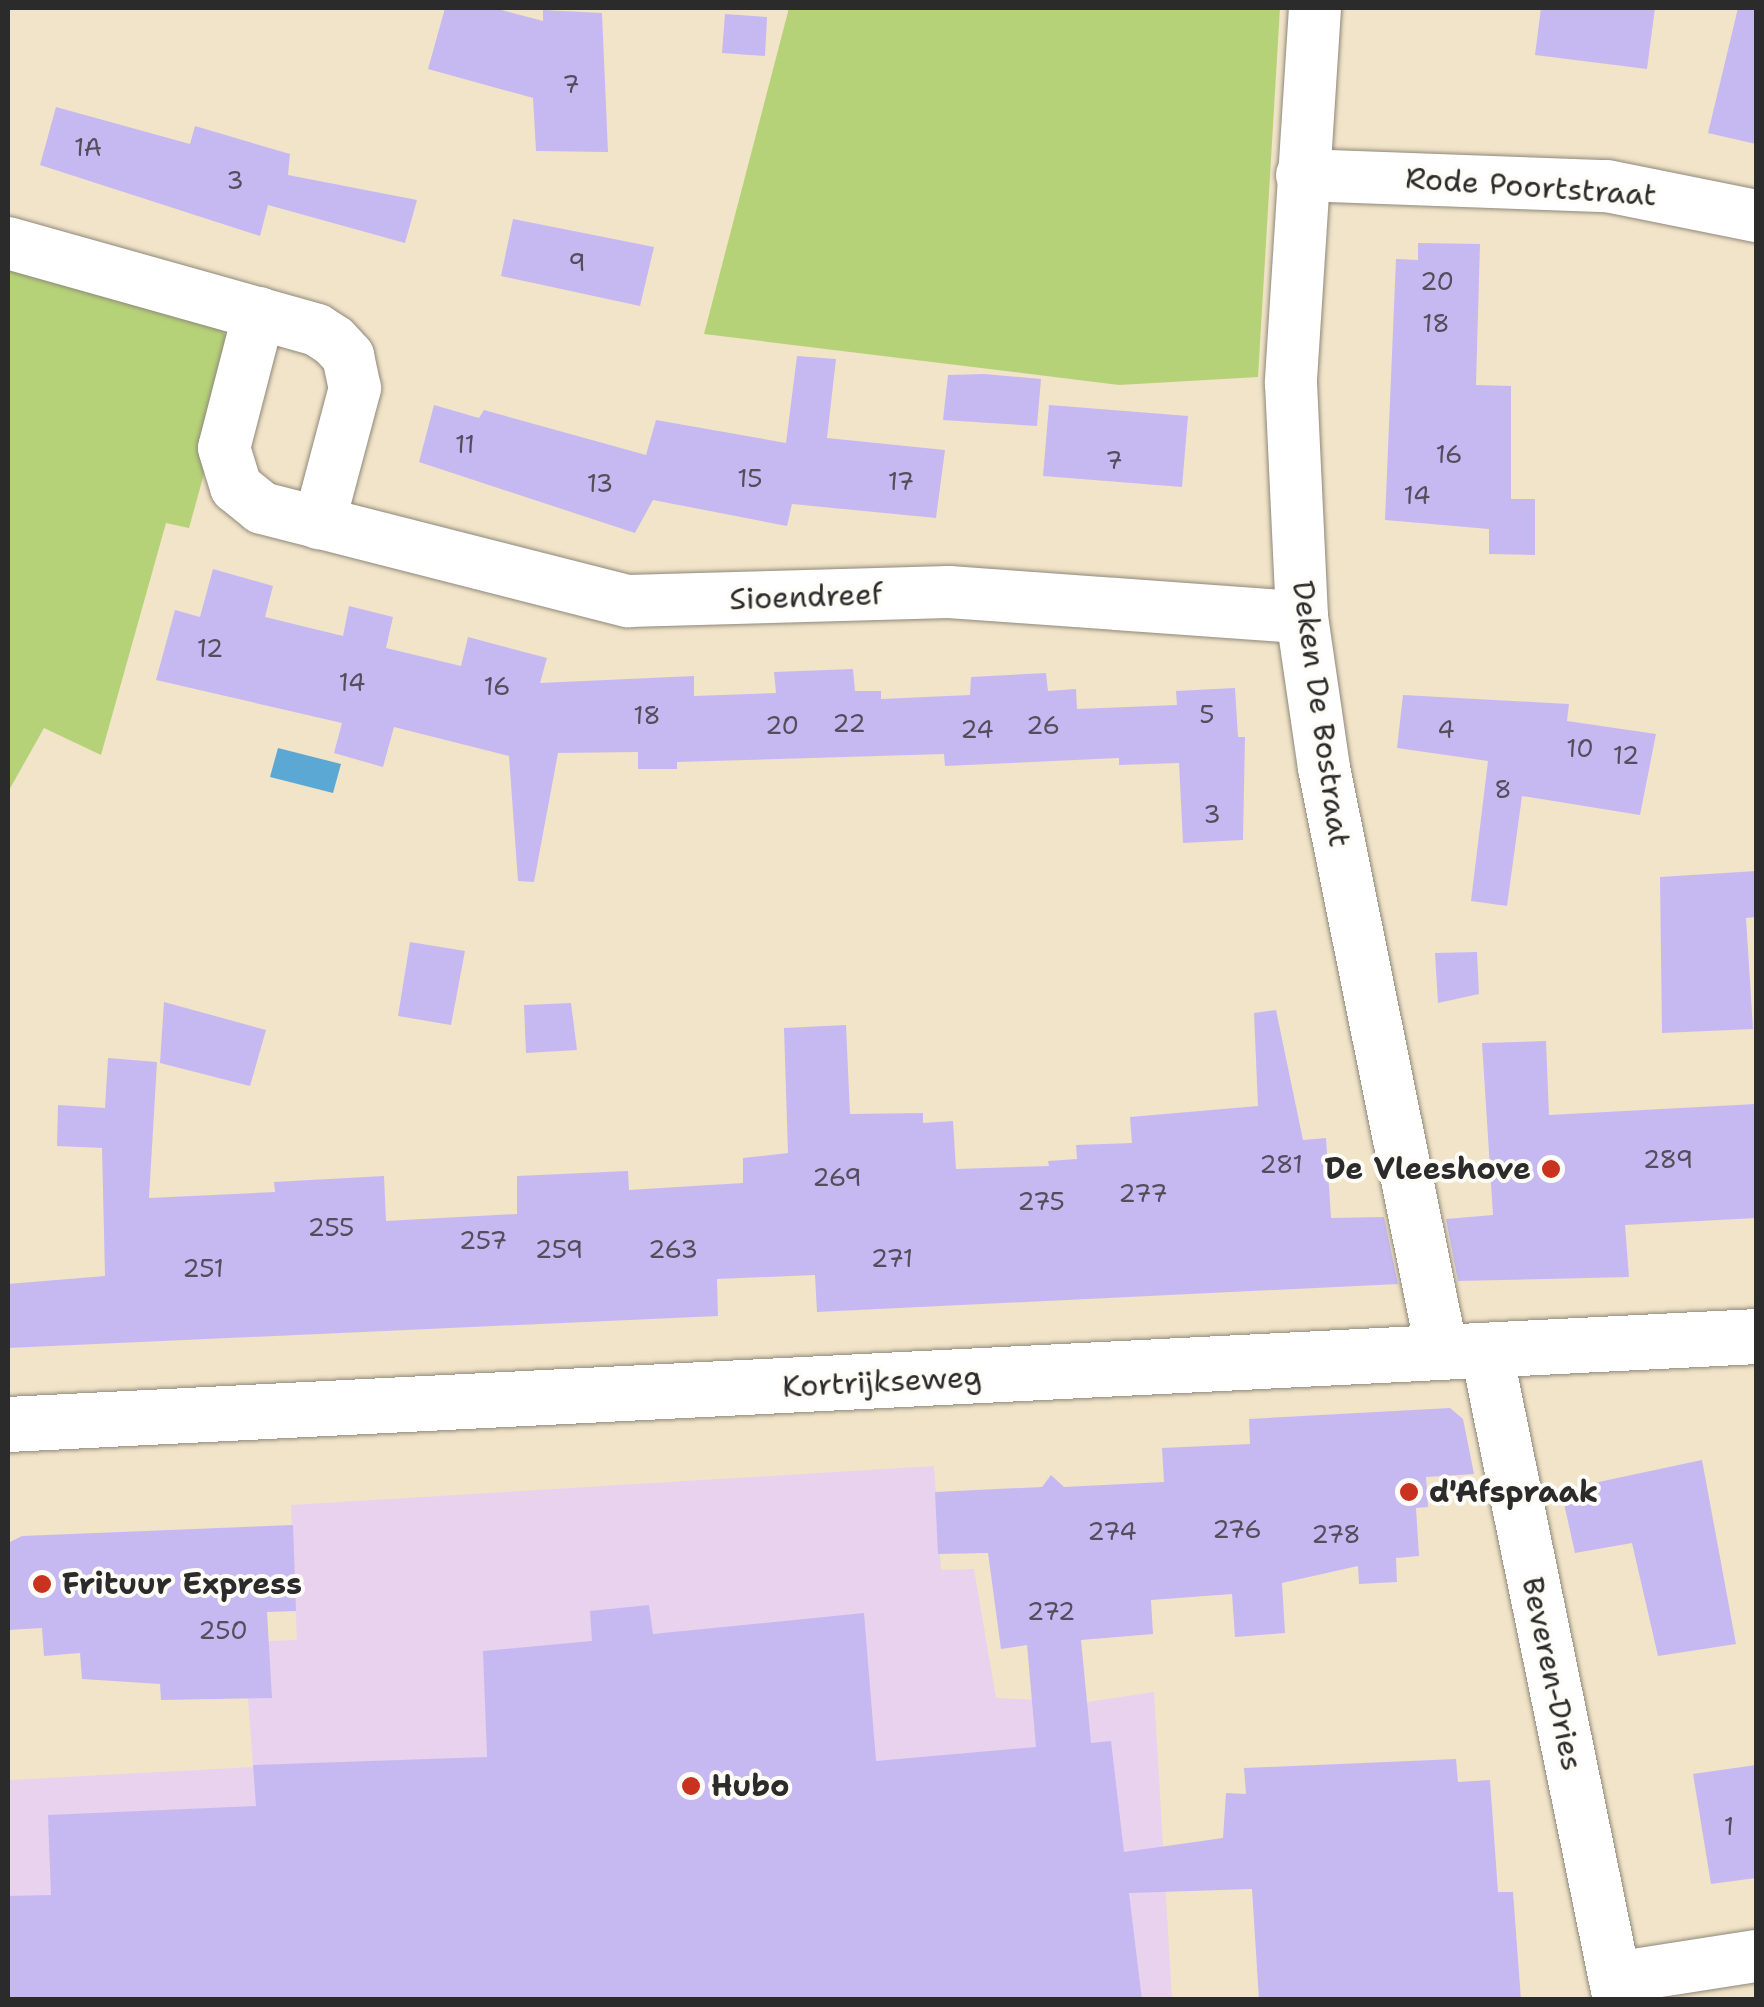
<!DOCTYPE html>
<html>
<head>
<meta charset="utf-8">
<style>
	body { margin:0 }
	#map { position:relative; width:1764px; height:2007px; overflow:hidden; background:#f2e4c9; font-family:"Shantell Sans",sans-serif }
	div>[style] { position:absolute }
	[style*='--x'] { left:calc(var(--x)*1px); top:calc(var(--y)*1px); width:calc(var(--w)*1px); rotate:calc(var(--a)*1deg) }
	.built>* { inset:0; background:#e9d2ed }
	.green>* { inset:0; background:#b6d278 }
	.water>* { inset:0; background:#5ca8d5 }
	.building>* { inset:0; background:#c6b9f1 }
	.roads { filter:drop-shadow(0 0 2px #8e887a) drop-shadow(0 0 2px #8e887a) }
	.minor>* { height:52px; margin:-26px; padding:0 26px; transform-origin:26px; border-radius:26px; background:#fff }
	.major>* { height:55px; margin:-27.5px; padding:0 27.5px; transform-origin:27.5px; border-radius:27.5px; background:#fff }
	.dots>* { width:28px; height:28px; translate:-50% -50%; box-sizing:border-box; border:5px solid #fdfcf7; border-radius:50% }
	span { translate:-50% -50%; white-space:nowrap; text-align:center; line-height:1.15; -webkit-text-stroke:8px #fdfcf7; paint-order:stroke }
	.number-label { font-size:25px; color:#524e5c }
	.number-label span { -webkit-text-stroke-width:0 }
	.street-label { font-size:30px; color:#2b2b2b }
	.poi-label { font-size:30px; color:#2b2b2b; font-weight:700 }
	.right { translate:-100% -50%; text-align:right }
	.left { translate:0 -50%; text-align:left }
	.frame { position:absolute; inset:0; border:10px solid #2b2b2b; pointer-events:none }
</style>
</head>
<body>
<div id="map">
	<div class="built">
		<i style="clip-path:polygon(934px 1466px,941px 1570px,974px 1569px,996px 1698px,1087px 1702px,1154px 1692px,1172px 1999px,8px 2000px,9px 1780px,253px 1767px,244px 1642px,297px 1640px,291px 1505px)"></i>
	</div>
	<div class="green">
		<i style="clip-path:polygon(789px 8px,1280px 8px,1258px 377px,1119px 385px,704px 334px)"></i>
		<i style="clip-path:polygon(8px 262px,221px 329px,231px 343px,232px 373px,189px 528px,166px 523px,101px 755px,44px 728px,8px 792px)"></i>
	</div>
	<div class="water">
		<i style="clip-path:polygon(278px 748px,341px 764px,333px 793px,270px 777px)"></i>
	</div>
	<div class="building">
		<i style="clip-path:polygon(445px 8px,494px 8px,543px 21px,543px 10px,602px 13px,608px 152px,536px 151px,533px 98px,428px 69px)"></i>
		<i style="clip-path:polygon(1541px 8px,1655px 8px,1647px 69px,1535px 55px)"></i>
		<i style="clip-path:polygon(1738px 8px,1756px 8px,1756px 144px,1708px 133px)"></i>
		<i style="clip-path:polygon(725px 14px,767px 17px,765px 56px,722px 53px)"></i>
		<i style="clip-path:polygon(56px 107px,190px 144px,195px 126px,290px 154px,288px 175px,417px 200px,405px 243px,268px 205px,260px 236px,40px 165px)"></i>
		<i style="clip-path:polygon(513px 219px,654px 247px,640px 306px,501px 276px)"></i>
		<i style="clip-path:polygon(1418px 243px,1480px 244px,1476px 385px,1511px 386px,1511px 499px,1535px 499px,1535px 555px,1489px 554px,1489px 529px,1385px 520px,1396px 259px,1418px 260px)"></i>
		<i style="clip-path:polygon(797px 356px,836px 359px,827px 438px,945px 450px,936px 518px,792px 504px,787px 526px,653px 500px,635px 533px,419px 462px,434px 405px,479px 418px,484px 410px,646px 455px,656px 420px,786px 443px)"></i>
		<i style="clip-path:polygon(984px 374px,1041px 379px,1037px 426px,943px 420px,948px 375px)"></i>
		<i style="clip-path:polygon(1049px 405px,1188px 416px,1182px 487px,1043px 476px)"></i>
		<i style="clip-path:polygon(213px 569px,273px 586px,265px 617px,343px 636px,349px 606px,393px 617px,386px 648px,461px 666px,468px 637px,547px 658px,540px 683px,694px 676px,694px 696px,776px 693px,774px 672px,853px 669px,855px 691px,881px 691px,881px 699px,970px 695px,971px 677px,1046px 673px,1048px 691px,1076px 689px,1077px 709px,1177px 705px,1176px 691px,1235px 688px,1238px 737px,1245px 737px,1243px 840px,1183px 843px,1179px 763px,1119px 765px,1119px 758px,945px 766px,944px 754px,677px 762px,677px 769px,638px 769px,638px 752px,558px 753px,534px 882px,518px 881px,509px 756px,394px 727px,383px 767px,334px 753px,342px 723px,156px 680px,175px 610px,200px 617px)"></i>
		<i style="clip-path:polygon(1403px 695px,1569px 704px,1567px 721px,1656px 734px,1640px 815px,1522px 796px,1507px 906px,1471px 901px,1488px 761px,1397px 748px)"></i>
		<i style="clip-path:polygon(1756px 871px,1756px 917px,1746px 918px,1753px 1029px,1662px 1033px,1660px 877px)"></i>
		<i style="clip-path:polygon(410px 942px,465px 951px,451px 1025px,398px 1016px)"></i>
		<i style="clip-path:polygon(1477px 952px,1479px 994px,1438px 1003px,1435px 953px)"></i>
		<i style="clip-path:polygon(164px 1002px,266px 1030px,250px 1086px,160px 1063px)"></i>
		<i style="clip-path:polygon(571px 1003px,577px 1050px,526px 1053px,524px 1005px)"></i>
		<i style="clip-path:polygon(1276px 1010px,1303px 1140px,1326px 1138px,1331px 1218px,1384px 1217px,1398px 1284px,817px 1312px,815px 1275px,717px 1279px,718px 1316px,8px 1348px,8px 1284px,105px 1276px,102px 1148px,57px 1146px,58px 1105px,105px 1108px,108px 1058px,157px 1062px,149px 1198px,275px 1192px,274px 1182px,384px 1176px,386px 1221px,517px 1214px,517px 1176px,628px 1171px,629px 1190px,743px 1183px,743px 1158px,788px 1153px,784px 1028px,846px 1025px,850px 1114px,923px 1113px,923px 1123px,953px 1121px,956px 1169px,1049px 1166px,1048px 1161px,1077px 1159px,1076px 1145px,1132px 1143px,1130px 1117px,1258px 1106px,1254px 1013px)"></i>
		<i style="clip-path:polygon(1546px 1041px,1549px 1115px,1756px 1104px,1756px 1218px,1625px 1225px,1629px 1277px,1458px 1281px,1446px 1219px,1493px 1215px,1482px 1043px)"></i>
		<i style="clip-path:polygon(1450px 1408px,1463px 1419px,1474px 1474px,1426px 1477px,1428px 1507px,1416px 1508px,1419px 1556px,1396px 1558px,1397px 1582px,1359px 1584px,1358px 1566px,1282px 1583px,1285px 1633px,1235px 1637px,1232px 1594px,1151px 1600px,1153px 1634px,1081px 1640px,1091px 1743px,1111px 1741px,1124px 1852px,1223px 1838px,1226px 1793px,1246px 1794px,1244px 1768px,1456px 1759px,1458px 1782px,1490px 1780px,1498px 1892px,1513px 1892px,1521px 2000px,1259px 2000px,1252px 1889px,1129px 1893px,1142px 2000px,8px 2000px,8px 1896px,51px 1895px,48px 1815px,256px 1806px,253px 1765px,487px 1757px,483px 1651px,592px 1641px,590px 1611px,649px 1605px,653px 1634px,864px 1613px,876px 1761px,1036px 1747px,1027px 1645px,1001px 1649px,988px 1553px,938px 1554px,935px 1492px,1042px 1487px,1051px 1475px,1064px 1487px,1164px 1482px,1162px 1448px,1250px 1444px,1249px 1419px)"></i>
		<i style="clip-path:polygon(1702px 1460px,1736px 1644px,1658px 1656px,1632px 1543px,1575px 1553px,1561px 1490px)"></i>
		<i style="clip-path:polygon(293px 1525px,296px 1611px,267px 1612px,272px 1698px,161px 1700px,160px 1684px,82px 1679px,80px 1653px,44px 1656px,42px 1628px,8px 1630px,8px 1543px,22px 1536px)"></i>
		<i style="clip-path:polygon(1756px 1765px,1756px 1878px,1711px 1884px,1693px 1774px)"></i>
	</div>
	<div class="roads">
		<div class="minor">
			<i style="--x:1315;--y:8;--w:376;--a:93.7"></i>
			<i style="--x:1291;--y:383;--w:234;--a:87.3"></i>
			<i style="--x:1302;--y:617;--w:153;--a:81.7"></i>
			<i style="--x:1324;--y:768;--w:596;--a:78.58"></i>
			<i style="--x:1302;--y:175;--w:305;--a:2.1"></i>
			<i style="--x:1607;--y:186;--w:152;--a:11.4"></i>
			<i style="--x:8;--y:243;--w:321;--a:15.7"></i>
			<i style="--x:317;--y:330;--w:20;--a:33"></i>
			<i style="--x:334;--y:341;--w:21;--a:47"></i>
			<i style="--x:348;--y:356;--w:33;--a:78"></i>
			<i style="--x:355;--y:388;--w:140;--a:104.9"></i>
			<i style="--x:259;--y:313;--w:139;--a:104.5"></i>
			<i style="--x:224;--y:448;--w:41;--a:72.9"></i>
			<i style="--x:236;--y:487;--w:33;--a:39"></i>
			<i style="--x:262;--y:508;--w:378;--a:14.3"></i>
			<i style="--x:628;--y:601;--w:321;--a:-1.6"></i>
			<i style="--x:949;--y:592;--w:354;--a:4.1"></i>
			<i style="--x:1486;--y:1349;--w:664;--a:78.45"></i>
			<i style="--x:1615;--y:1978;--w:143;--a:-8.9"></i>
		</div>
		<div class="major">
			<i style="--x:8;--y:1424;--w:1750;--a:-2.88"></i>
		</div>
	</div>
	<div class="dots">
		<i style="left:1551px;top:1169px;background:#c8321e"></i>
		<i style="left:1409px;top:1492px;background:#c8321e"></i>
		<i style="left:42px;top:1584px;background:#c8321e"></i>
		<i style="left:691px;top:1786px;background:#c8321e"></i>
	</div>
	<div class="number-label">
		<span style="left:571px;top:84px">7</span>
		<span style="left:88px;top:147px">1A</span>
		<span style="left:235px;top:180px">3</span>
		<span style="left:577px;top:262px">9</span>
		<span style="left:1437px;top:281px">20</span>
		<span style="left:1436px;top:323px">18</span>
		<span style="left:465px;top:444px">11</span>
		<span style="left:1449px;top:454px">16</span>
		<span style="left:1114px;top:460px">7</span>
		<span style="left:750px;top:478px">15</span>
		<span style="left:901px;top:481px">17</span>
		<span style="left:600px;top:483px">13</span>
		<span style="left:1417px;top:495px">14</span>
		<span style="left:210px;top:648px">12</span>
		<span style="left:352px;top:682px">14</span>
		<span style="left:497px;top:686px">16</span>
		<span style="left:1207px;top:714px">5</span>
		<span style="left:647px;top:715px">18</span>
		<span style="left:849px;top:723px">22</span>
		<span style="left:782px;top:725px">20</span>
		<span style="left:1043px;top:725px">26</span>
		<span style="left:977px;top:729px">24</span>
		<span style="left:1446px;top:729px">4</span>
		<span style="left:1580px;top:748px">10</span>
		<span style="left:1626px;top:755px">12</span>
		<span style="left:1503px;top:789px">8</span>
		<span style="left:1212px;top:814px">3</span>
		<span style="left:1668px;top:1159px">289</span>
		<span style="left:1281px;top:1164px">281</span>
		<span style="left:837px;top:1177px">269</span>
		<span style="left:1143px;top:1193px">277</span>
		<span style="left:1041px;top:1201px">275</span>
		<span style="left:331px;top:1227px">255</span>
		<span style="left:483px;top:1240px">257</span>
		<span style="left:559px;top:1249px">259</span>
		<span style="left:673px;top:1249px">263</span>
		<span style="left:892px;top:1258px">271</span>
		<span style="left:203px;top:1268px">251</span>
		<span style="left:1237px;top:1529px">276</span>
		<span style="left:1112px;top:1531px">274</span>
		<span style="left:1336px;top:1534px">278</span>
		<span style="left:1051px;top:1611px">272</span>
		<span style="left:223px;top:1630px">250</span>
		<span style="left:1729px;top:1826px">1</span>
	</div>
	<div class="street-label">
		<span style="left:1531px;top:187px;rotate:4deg">Rode Poortstraat</span>
		<span style="left:806px;top:597px;rotate:-2deg">Sioendreef</span>
		<span style="left:1321px;top:714px;rotate:82deg">Deken De Bostraat</span>
		<span style="left:882px;top:1382px;rotate:-3deg">Kortrijkseweg</span>
		<span style="left:1552px;top:1674px;rotate:78deg">Beveren-Dries</span>
	</div>
	<div class="poi-label">
		<span class="right" style="left:1531px;top:1169px">De Vleeshove</span>
		<span class="left" style="left:1429px;top:1492px">d'Afspraak</span>
		<span class="left" style="left:62px;top:1584px">Frituur Express</span>
		<span class="left" style="left:711px;top:1786px">Hubo</span>
	</div>
	<div class="frame"></div>
</div>
</body>
</html>
